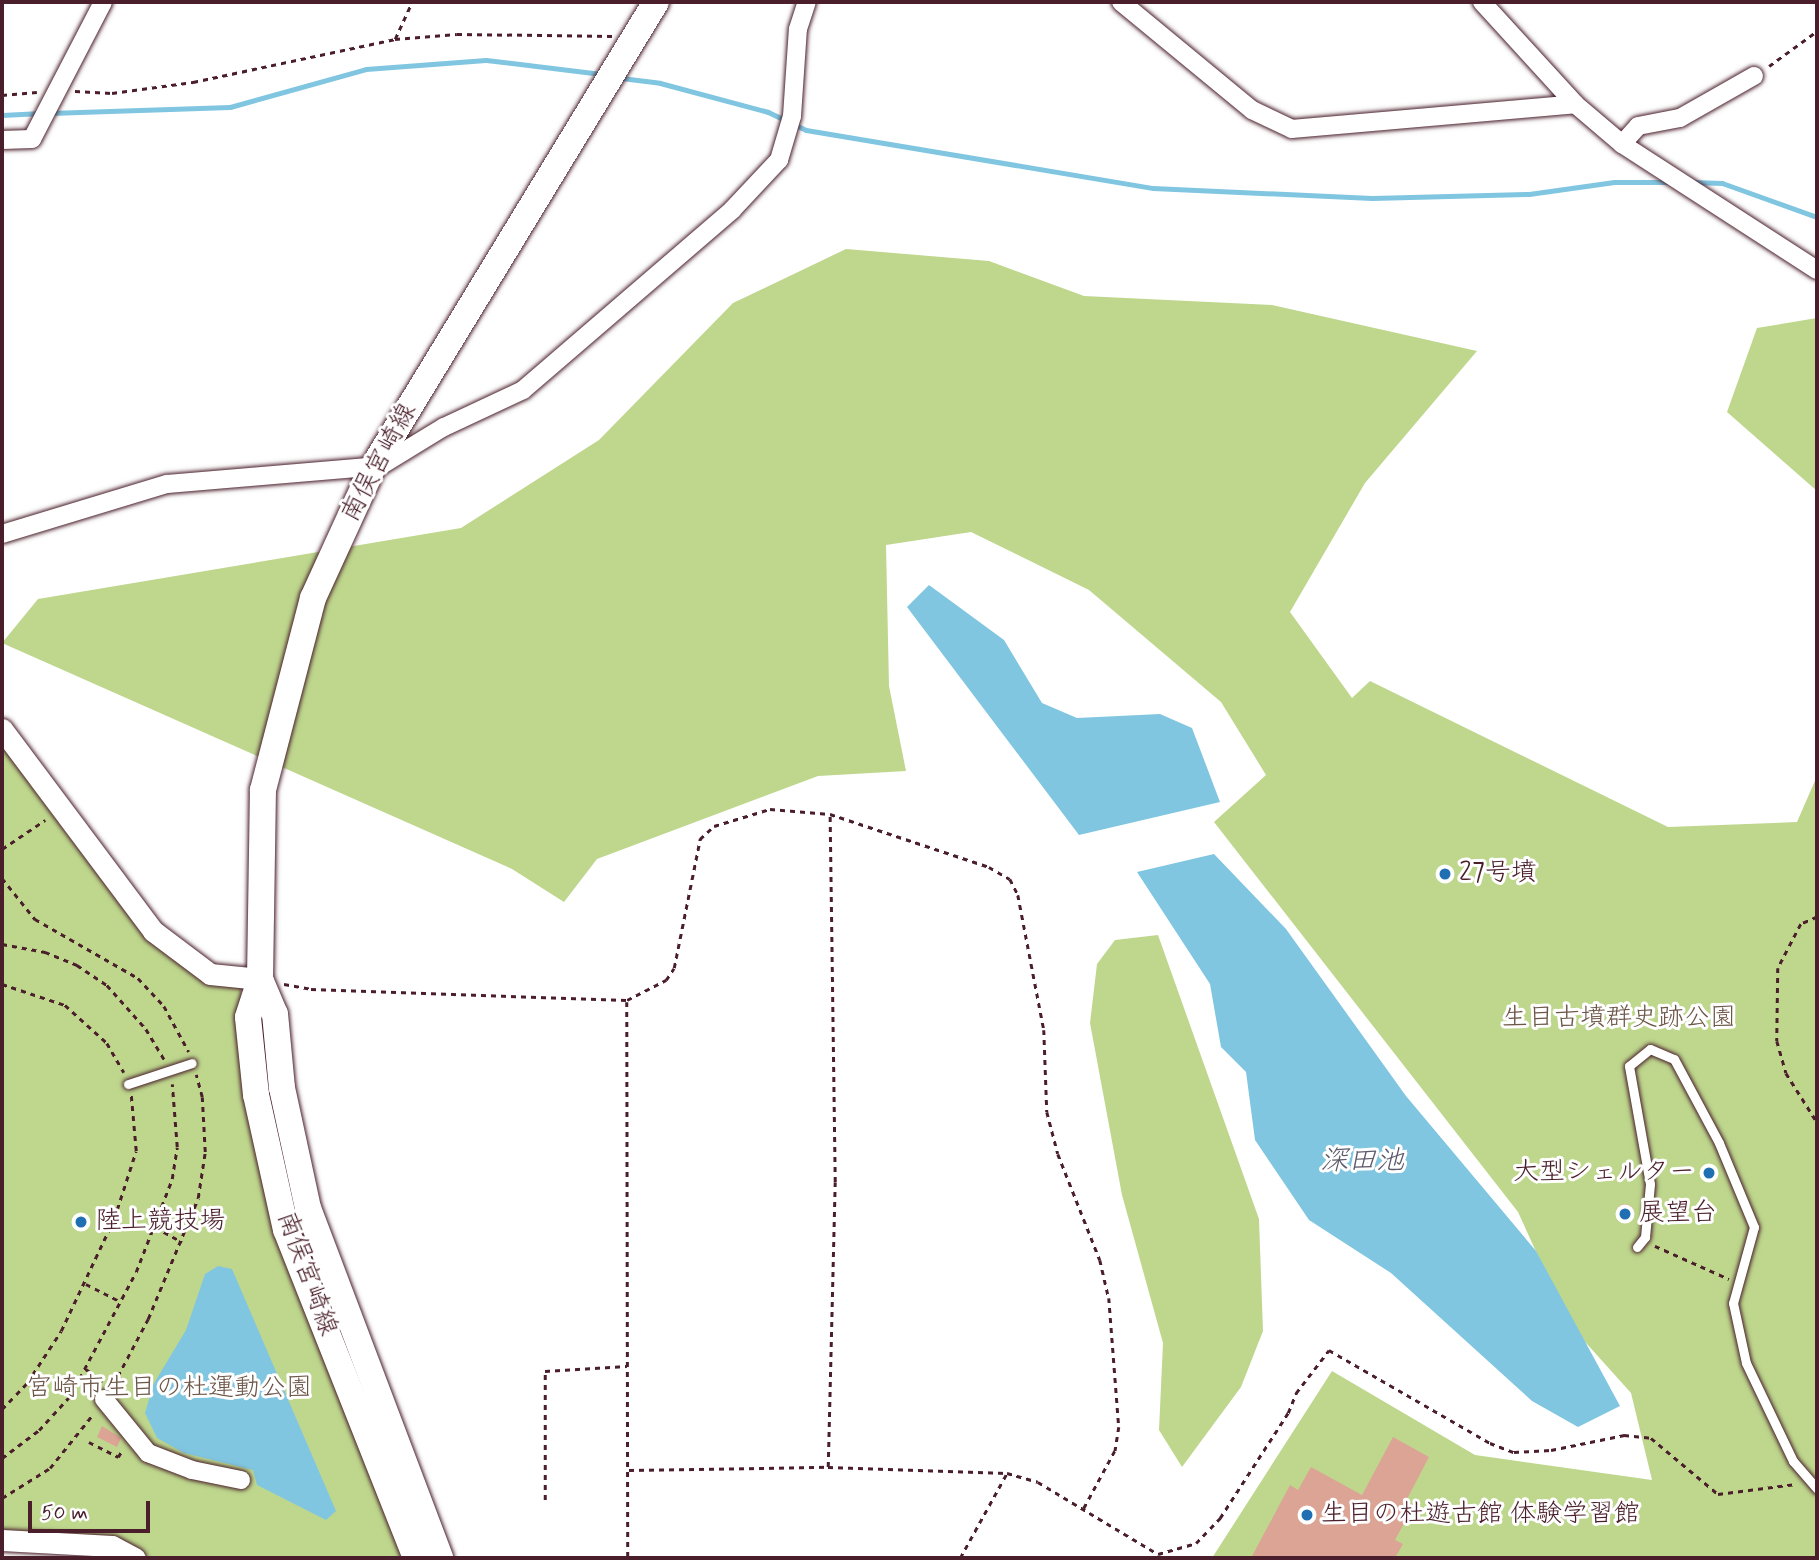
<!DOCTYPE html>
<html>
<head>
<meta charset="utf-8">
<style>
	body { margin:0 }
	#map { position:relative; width:1819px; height:1560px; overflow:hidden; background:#fff; font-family:Mynerve,"Klee One",sans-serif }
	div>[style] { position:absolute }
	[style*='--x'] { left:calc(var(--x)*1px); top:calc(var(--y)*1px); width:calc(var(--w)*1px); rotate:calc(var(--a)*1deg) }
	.green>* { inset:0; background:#bed78d }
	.water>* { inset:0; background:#80c6e1 }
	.stream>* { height:5px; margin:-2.5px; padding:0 2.5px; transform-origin:2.5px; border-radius:2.5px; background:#80c6e1 }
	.building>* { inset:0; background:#dca495 }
	.round { border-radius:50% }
	.path>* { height:2.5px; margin-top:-1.25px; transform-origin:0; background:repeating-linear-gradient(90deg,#4a1f2b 0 5px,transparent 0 10px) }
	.roads { filter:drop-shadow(0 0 2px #4a1f2b) drop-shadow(0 0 2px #4a1f2b) }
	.service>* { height:9px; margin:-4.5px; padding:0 4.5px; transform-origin:4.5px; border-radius:4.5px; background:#fff }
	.minor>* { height:18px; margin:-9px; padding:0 9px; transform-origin:9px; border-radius:9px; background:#fff }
	.tertiary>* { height:21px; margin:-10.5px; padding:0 10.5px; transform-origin:10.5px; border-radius:10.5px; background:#fff }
	.primary>* { height:26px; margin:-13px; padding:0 13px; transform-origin:13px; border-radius:13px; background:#fff }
	.dots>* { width:19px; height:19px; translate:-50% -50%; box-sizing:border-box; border:4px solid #fff; border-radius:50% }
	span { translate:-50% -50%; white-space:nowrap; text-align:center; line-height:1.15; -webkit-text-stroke:6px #fff; paint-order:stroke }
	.street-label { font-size:26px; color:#4a1f2b }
	.poi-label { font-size:26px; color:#4a1f2b }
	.left { translate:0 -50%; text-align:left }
	.right { translate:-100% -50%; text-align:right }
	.park-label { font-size:26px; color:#6d5648 }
	.water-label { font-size:28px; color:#5d596b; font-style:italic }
	.frame { position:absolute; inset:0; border:4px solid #4a1f2b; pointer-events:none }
	.scale { position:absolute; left:28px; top:1501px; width:122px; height:32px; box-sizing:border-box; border:4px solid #4a1f2b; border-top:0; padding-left:9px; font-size:21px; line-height:24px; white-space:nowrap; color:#4a1f2b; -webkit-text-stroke:5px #fff; paint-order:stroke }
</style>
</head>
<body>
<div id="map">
	<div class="green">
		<i style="clip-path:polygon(846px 249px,989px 261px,1084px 296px,1272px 305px,1477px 351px,1365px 483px,1290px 612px,1352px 698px,1370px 681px,1668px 827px,1797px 822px,1817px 776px,1817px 1558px,1212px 1558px,1332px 1371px,1475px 1455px,1652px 1480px,1631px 1393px,1569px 1324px,1518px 1212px,1214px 822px,1266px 775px,1221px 702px,1089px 590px,971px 532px,886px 545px,889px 686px,906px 771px,818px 776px,597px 859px,564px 902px,512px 869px,2px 643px,38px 599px,461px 528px,599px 440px,733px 303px)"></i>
		<i style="clip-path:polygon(1817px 318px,1817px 491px,1727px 412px,1757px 328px)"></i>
		<i style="clip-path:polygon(2px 729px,153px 931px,209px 974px,238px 977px,286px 1230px,416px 1558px,135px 1558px,2px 1540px)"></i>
		<i style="clip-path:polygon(1158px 935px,1259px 1219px,1263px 1331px,1241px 1387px,1182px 1467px,1159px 1430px,1163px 1343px,1122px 1195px,1090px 1023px,1097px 964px,1115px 940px)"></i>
	</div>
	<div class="water">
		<i style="clip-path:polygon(929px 585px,1004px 640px,1042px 703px,1077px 718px,1160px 714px,1192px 728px,1220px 802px,1079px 835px,907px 607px)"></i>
		<i style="clip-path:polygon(1214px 854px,1286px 929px,1406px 1096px,1536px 1251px,1620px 1406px,1578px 1427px,1532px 1401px,1391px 1273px,1309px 1220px,1255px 1140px,1246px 1072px,1221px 1047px,1210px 984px,1137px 872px)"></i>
		<i style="clip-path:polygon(218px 1266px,232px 1269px,336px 1511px,326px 1520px,257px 1485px,253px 1470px,184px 1453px,157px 1438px,145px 1413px,153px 1385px,186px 1330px,205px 1274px)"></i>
	</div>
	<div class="stream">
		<i style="--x:621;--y:78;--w:39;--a:7"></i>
		<i style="--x:660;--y:83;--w:112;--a:15"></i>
		<i style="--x:768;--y:112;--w:42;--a:25.3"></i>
		<i style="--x:806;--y:130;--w:352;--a:9.5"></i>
		<i style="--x:1153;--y:188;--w:219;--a:2.6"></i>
		<i style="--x:1372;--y:198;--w:157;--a:-1.5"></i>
		<i style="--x:1529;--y:194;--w:86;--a:-8"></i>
		<i style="--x:1614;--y:182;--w:57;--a:0"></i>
		<i style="--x:50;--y:113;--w:180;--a:-1.9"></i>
		<i style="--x:230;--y:107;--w:141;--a:-15.6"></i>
		<i style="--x:366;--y:69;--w:120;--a:-4.3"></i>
		<i style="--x:486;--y:60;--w:116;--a:6.9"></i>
		<i style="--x:2;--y:115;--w:39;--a:-3"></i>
		<i style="--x:1692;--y:182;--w:30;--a:2"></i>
		<i style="--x:1722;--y:183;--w:101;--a:19.7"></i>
	</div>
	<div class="building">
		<i class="round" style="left:1616px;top:1204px;width:18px;height:18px"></i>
		<i style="clip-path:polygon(102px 1426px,121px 1438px,117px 1447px,97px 1437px)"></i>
		<i style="clip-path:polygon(1393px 1437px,1429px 1457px,1406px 1501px,1414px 1505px,1395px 1540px,1403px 1544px,1395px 1558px,1251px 1558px,1290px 1485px,1298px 1490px,1311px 1467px,1362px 1495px)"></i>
	</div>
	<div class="path">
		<i style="--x:395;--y:39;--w:41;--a:-65.3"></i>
		<i style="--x:1769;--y:66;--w:59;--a:-36.1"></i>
		<i style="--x:75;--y:91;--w:37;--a:3"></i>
		<i style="--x:112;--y:93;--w:82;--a:-7.7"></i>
		<i style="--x:193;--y:82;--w:207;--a:-12"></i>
		<i style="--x:395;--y:39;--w:62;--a:-4.6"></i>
		<i style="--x:457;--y:34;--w:155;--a:0.7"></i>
		<i style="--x:2;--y:95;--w:35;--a:-5"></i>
		<i style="--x:2;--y:849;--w:52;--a:-34"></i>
		<i style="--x:2;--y:878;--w:53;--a:51.2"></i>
		<i style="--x:35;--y:919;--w:119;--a:29.8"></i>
		<i style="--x:138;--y:978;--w:38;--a:47"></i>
		<i style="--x:164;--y:1006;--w:52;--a:61.5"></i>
		<i style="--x:1817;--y:917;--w:17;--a:156"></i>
		<i style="--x:1801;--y:924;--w:50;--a:117.6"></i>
		<i style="--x:1778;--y:968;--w:73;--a:90.8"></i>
		<i style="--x:1777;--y:1041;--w:33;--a:74"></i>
		<i style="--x:1786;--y:1073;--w:58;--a:57.7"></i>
		<i style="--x:2;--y:944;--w:44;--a:10.5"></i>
		<i style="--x:45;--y:952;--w:35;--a:22"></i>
		<i style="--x:77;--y:965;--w:36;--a:34"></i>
		<i style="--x:107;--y:985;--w:59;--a:48.4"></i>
		<i style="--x:146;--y:1029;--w:37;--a:59"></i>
		<i style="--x:2;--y:984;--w:66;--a:18.4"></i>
		<i style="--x:65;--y:1005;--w:57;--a:42.1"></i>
		<i style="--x:107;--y:1043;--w:34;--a:60"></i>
		<i style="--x:284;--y:984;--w:27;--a:10"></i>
		<i style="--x:311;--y:989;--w:316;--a:2"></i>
		<i style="--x:627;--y:1000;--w:44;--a:-27.1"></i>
		<i style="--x:666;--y:980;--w:14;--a:-56"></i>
		<i style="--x:674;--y:968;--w:132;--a:-78.6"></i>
		<i style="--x:700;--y:839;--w:19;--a:-43"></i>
		<i style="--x:714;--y:826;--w:59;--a:-16.9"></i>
		<i style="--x:770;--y:809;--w:60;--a:4.8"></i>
		<i style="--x:830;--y:814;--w:168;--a:18.4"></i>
		<i style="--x:989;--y:867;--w:24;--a:30"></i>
		<i style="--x:1010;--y:879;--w:18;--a:63"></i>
		<i style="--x:1018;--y:895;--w:137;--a:79.1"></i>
		<i style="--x:1044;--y:1030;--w:82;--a:87.9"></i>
		<i style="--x:1047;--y:1112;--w:43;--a:75.3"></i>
		<i style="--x:1058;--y:1154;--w:114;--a:68.4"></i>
		<i style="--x:1100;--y:1260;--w:39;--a:77"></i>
		<i style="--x:1109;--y:1298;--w:129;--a:85.6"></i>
		<i style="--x:1119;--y:1427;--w:24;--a:99"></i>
		<i style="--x:1115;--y:1451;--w:69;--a:118.4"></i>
		<i style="--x:627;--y:1002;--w:556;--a:89.9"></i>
		<i style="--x:155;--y:1227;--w:31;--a:29"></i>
		<i style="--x:1655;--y:1246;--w:81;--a:24"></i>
		<i style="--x:86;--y:1284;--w:38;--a:27"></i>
		<i style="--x:86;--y:1369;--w:21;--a:37"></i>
		<i style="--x:113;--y:1385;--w:75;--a:-62.1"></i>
		<i style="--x:148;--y:1319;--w:131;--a:-67.5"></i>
		<i style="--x:198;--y:1198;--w:47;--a:-81.3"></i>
		<i style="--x:205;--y:1152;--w:55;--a:-93.1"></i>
		<i style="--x:202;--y:1097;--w:23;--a:-105"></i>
		<i style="--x:2;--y:1409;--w:36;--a:-46"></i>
		<i style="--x:27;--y:1383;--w:62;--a:-56.8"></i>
		<i style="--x:61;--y:1331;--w:124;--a:-64.7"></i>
		<i style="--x:114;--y:1219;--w:71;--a:-72.1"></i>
		<i style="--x:136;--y:1151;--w:56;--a:-95.1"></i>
		<i style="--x:89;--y:1442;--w:33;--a:27"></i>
		<i style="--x:118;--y:1457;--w:9;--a:-58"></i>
		<i style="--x:2;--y:1458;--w:46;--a:-37.1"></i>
		<i style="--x:39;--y:1430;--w:46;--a:-47.6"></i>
		<i style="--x:70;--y:1396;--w:140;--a:-62"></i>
		<i style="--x:136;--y:1272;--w:100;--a:-68.8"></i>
		<i style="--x:172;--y:1179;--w:32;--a:-81"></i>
		<i style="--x:177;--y:1147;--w:63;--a:-94.5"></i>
		<i style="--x:828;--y:1467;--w:285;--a:-88.6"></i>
		<i style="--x:835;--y:1182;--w:368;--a:-90.8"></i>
		<i style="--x:629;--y:1470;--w:199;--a:-0.9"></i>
		<i style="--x:828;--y:1467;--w:179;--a:1.9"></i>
		<i style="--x:1007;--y:1473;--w:32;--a:16"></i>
		<i style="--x:1038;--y:1482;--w:140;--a:31"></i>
		<i style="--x:1158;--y:1554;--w:40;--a:-16"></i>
		<i style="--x:1196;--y:1543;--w:35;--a:-46"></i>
		<i style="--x:1220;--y:1518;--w:125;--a:-57.1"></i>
		<i style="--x:1288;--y:1413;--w:22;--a:-68"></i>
		<i style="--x:1296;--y:1393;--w:54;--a:-52.5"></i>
		<i style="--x:1329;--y:1350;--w:186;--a:30"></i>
		<i style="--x:1490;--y:1443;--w:26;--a:21"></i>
		<i style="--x:1514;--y:1452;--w:37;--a:-3"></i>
		<i style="--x:1551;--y:1450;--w:75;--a:-11.6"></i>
		<i style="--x:1624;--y:1435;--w:27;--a:6"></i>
		<i style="--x:1651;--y:1438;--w:87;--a:39.9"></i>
		<i style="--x:1718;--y:1494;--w:79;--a:-7.3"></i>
		<i style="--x:2;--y:1498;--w:57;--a:-32"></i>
		<i style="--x:50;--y:1468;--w:70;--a:-51.3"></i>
		<i style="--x:545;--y:1500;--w:129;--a:-90"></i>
		<i style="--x:545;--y:1371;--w:82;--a:-3.5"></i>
		<i style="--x:960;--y:1558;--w:97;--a:-61.1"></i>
	</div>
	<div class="roads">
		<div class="service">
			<i style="--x:128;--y:1084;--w:67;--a:-18.2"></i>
			<i style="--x:1637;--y:1247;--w:13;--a:-51"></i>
			<i style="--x:1645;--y:1237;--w:53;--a:-84.6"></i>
			<i style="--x:1650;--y:1184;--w:120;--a:-100.1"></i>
			<i style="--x:1629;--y:1066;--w:27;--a:-39"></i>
			<i style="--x:1650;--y:1049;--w:26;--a:23"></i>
			<i style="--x:1674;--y:1059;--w:95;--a:61.8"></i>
			<i style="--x:1719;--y:1143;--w:91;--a:67.4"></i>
			<i style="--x:1754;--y:1227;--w:79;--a:105.4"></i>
			<i style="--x:1733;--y:1303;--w:61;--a:77.8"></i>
			<i style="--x:1746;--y:1363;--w:109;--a:64.4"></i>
			<i style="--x:1793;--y:1461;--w:37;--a:49"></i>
		</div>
		<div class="minor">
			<i style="--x:1121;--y:2;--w:170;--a:39.5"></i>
			<i style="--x:1252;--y:110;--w:44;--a:25.4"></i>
			<i style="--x:1292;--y:129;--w:284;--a:-5"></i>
			<i style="--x:1482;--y:2;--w:138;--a:47.6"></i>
			<i style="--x:1575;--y:104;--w:62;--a:40.4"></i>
			<i style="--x:1622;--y:144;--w:232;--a:32.9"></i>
			<i style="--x:2;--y:140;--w:30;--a:-2"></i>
			<i style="--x:32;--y:139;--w:154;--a:-62.6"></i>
			<i style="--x:1622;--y:144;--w:24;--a:-48"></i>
			<i style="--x:1638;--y:126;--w:43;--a:-10.8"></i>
			<i style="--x:1680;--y:118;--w:85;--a:-29.6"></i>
			<i style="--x:2;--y:534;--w:172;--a:-16.9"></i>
			<i style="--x:167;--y:484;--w:214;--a:-4.8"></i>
			<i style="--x:380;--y:466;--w:75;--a:-31.4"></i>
			<i style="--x:444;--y:427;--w:87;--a:-25.1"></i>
			<i style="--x:523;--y:390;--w:276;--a:-40.7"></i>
			<i style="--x:732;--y:210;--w:69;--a:-46.8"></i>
			<i style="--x:779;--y:160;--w:46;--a:-73.5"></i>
			<i style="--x:792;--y:116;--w:87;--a:-86.1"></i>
			<i style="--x:798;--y:29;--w:28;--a:-72"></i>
			<i style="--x:104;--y:1399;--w:70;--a:50.8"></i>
			<i style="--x:148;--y:1453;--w:47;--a:21.1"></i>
			<i style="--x:192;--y:1470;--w:50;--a:11.5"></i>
		</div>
		<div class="tertiary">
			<i style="--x:2;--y:729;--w:252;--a:53.2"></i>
			<i style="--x:153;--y:931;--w:71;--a:37"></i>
			<i style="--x:210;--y:974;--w:50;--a:5.7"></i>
			<i style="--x:2;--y:1540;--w:110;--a:3.1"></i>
			<i style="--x:112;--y:1546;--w:26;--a:28"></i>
		</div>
		<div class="primary">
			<i style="--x:260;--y:979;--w:38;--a:67"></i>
			<i style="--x:275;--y:1014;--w:74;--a:84.6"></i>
			<i style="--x:282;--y:1088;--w:123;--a:77.8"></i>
			<i style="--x:308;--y:1208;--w:374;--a:69.3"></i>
			<i style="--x:416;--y:1558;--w:353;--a:-111.6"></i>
			<i style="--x:286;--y:1230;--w:138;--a:-102.5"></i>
			<i style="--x:256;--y:1095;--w:78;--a:-95.9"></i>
			<i style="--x:248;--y:1017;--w:40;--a:-72"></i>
			<i style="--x:260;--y:979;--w:189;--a:-89.1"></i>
			<i style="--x:263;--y:790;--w:198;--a:-75.4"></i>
			<i style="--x:313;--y:598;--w:144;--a:-65.4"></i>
			<i style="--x:373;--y:467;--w:544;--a:-58.68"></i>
		</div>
	</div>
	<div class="dots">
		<i style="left:1445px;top:874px;background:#1f6fb2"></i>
		<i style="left:1709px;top:1173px;background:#1f6fb2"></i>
		<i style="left:1625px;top:1214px;background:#1f6fb2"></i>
		<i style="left:81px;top:1222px;background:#1f6fb2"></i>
		<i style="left:1307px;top:1515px;background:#1f6fb2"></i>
	</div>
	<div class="street-label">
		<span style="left:380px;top:463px;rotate:-62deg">南俣宮崎線</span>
		<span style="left:306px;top:1274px;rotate:70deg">南俣宮崎線</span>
	</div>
	<div class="poi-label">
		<span class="left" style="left:1459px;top:874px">27号墳</span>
		<span class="right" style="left:1695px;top:1173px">大型シェルター</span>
		<span class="left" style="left:1639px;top:1214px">展望台</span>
		<span class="left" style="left:95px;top:1222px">陸上競技場</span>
		<span class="left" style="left:1321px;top:1515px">生目の杜遊古館 体験学習館</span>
	</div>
	<div class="park-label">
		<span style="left:1619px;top:1019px">生目古墳群史跡公園</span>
		<span style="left:169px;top:1389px">宮崎市生目の杜運動公園</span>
	</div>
	<div class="water-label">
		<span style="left:1362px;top:1162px">深田池</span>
	</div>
	<div class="frame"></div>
	<div class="scale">50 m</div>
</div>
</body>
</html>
